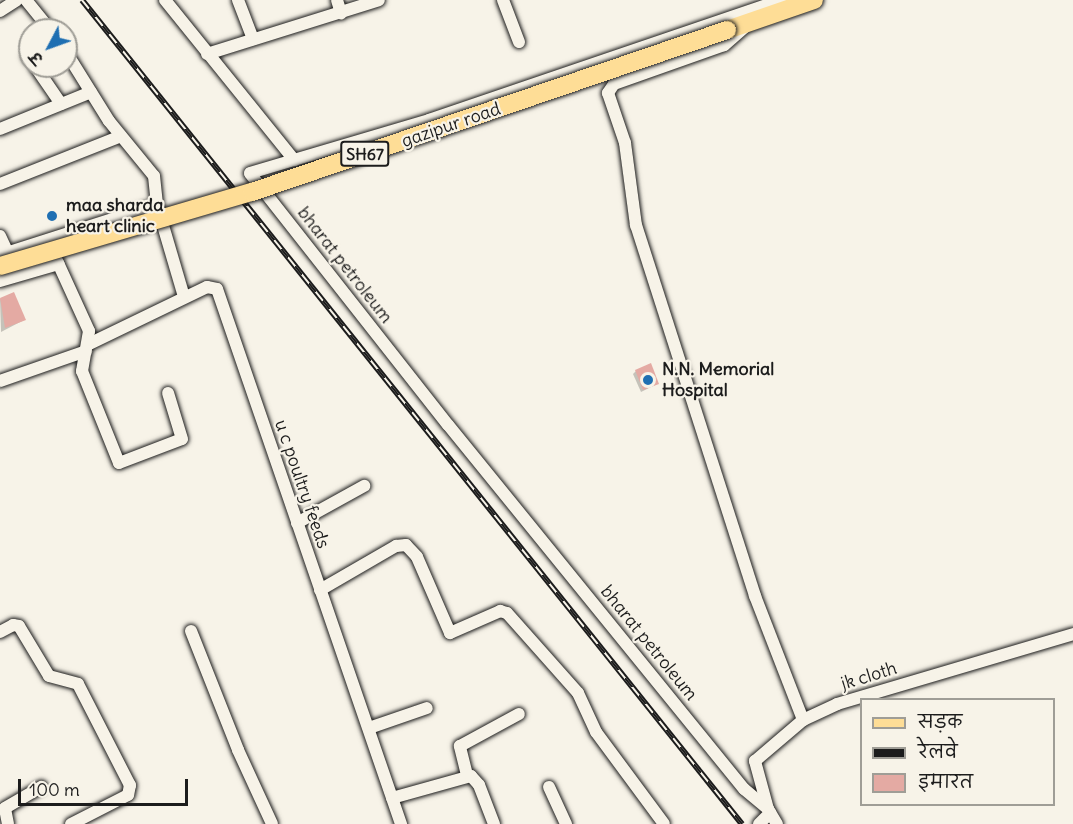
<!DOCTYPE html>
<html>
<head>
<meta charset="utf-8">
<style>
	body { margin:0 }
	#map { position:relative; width:1073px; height:824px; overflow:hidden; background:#f7f3e8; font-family:Delius,"Playpen Sans Deva",sans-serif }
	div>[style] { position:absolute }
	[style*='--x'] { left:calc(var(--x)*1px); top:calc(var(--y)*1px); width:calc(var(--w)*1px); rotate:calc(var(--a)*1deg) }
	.shadow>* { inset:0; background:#0003 }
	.building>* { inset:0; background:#e4aaa3 }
	.roads { filter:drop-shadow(0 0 2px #1c1c1c) drop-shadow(0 0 2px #1c1c1c) }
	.minor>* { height:12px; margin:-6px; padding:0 6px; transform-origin:6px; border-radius:6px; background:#f7f3e8 }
	.primary>* { height:18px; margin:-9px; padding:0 9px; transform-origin:9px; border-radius:9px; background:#fedd96 }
	.rail>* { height:6px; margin-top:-3px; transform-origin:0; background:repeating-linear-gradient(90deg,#f7f3e8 0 11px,#1c1c1c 0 22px); box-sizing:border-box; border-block:2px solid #1c1c1c }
	.bridges { filter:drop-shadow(0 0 2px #1c1c1c) drop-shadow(0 0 2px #1c1c1c) }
	.primary-bridge>* { height:18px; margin:-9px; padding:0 9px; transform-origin:9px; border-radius:9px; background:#fedd96 }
	.dots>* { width:16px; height:16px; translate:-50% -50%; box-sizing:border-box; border:3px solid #f7f3e8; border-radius:50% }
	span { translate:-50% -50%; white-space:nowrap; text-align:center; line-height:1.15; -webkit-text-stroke:4.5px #f7f3e8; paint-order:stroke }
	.shield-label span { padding:2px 4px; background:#f7f3e8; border:2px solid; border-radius:4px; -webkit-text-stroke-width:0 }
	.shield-label { font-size:16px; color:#1c1c1c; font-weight:700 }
	.street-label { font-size:18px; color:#1c1c1c }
	.poi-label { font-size:18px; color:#1c1c1c; font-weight:700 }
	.left { translate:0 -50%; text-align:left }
	.legend { position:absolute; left:860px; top:698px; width:195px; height:108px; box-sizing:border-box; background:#f7f3e8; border:2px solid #9f9d96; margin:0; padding:8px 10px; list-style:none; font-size:18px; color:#1c1c1c }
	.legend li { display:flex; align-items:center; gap:12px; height:30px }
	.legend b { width:30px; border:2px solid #9f9d96 }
	.north { position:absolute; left:18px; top:18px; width:60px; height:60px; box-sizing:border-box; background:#f7f3e8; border:2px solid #9f9d96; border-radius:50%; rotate:229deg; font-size:16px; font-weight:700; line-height:24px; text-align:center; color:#1c1c1c }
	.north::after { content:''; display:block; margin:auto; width:21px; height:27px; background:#1f6fb2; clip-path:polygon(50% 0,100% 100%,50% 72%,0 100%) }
	.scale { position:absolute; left:18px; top:779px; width:170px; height:27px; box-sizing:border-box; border:3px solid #1c1c1c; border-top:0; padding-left:8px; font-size:18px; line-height:21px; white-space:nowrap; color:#1c1c1c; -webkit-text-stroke:4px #f7f3e8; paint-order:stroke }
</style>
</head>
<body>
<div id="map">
	<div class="shadow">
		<i style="clip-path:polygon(14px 294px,24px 320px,1px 332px,0 299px)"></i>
		<i style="clip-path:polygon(636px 371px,657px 384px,641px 392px,633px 374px)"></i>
	</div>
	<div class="building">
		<i style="clip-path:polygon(14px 292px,26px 320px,5px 328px,0 298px)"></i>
		<i style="clip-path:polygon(651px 363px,659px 384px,643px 390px,635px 370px)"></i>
	</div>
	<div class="roads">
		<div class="minor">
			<i style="--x:26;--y:0;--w:38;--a:51"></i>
			<i style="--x:165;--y:0;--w:206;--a:51.1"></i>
			<i style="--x:238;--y:0;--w:42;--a:69"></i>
			<i style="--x:337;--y:0;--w:14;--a:73"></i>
			<i style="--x:503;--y:0;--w:45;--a:69.1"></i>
			<i style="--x:0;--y:11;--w:20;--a:-33"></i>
			<i style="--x:745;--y:27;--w:28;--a:139"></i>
			<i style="--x:724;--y:45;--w:117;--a:160.5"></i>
			<i style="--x:614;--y:84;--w:11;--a:124"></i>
			<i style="--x:608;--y:93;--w:53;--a:71.2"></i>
			<i style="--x:625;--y:143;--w:83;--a:82.4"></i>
			<i style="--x:636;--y:225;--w:390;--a:72.2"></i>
			<i style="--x:755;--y:596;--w:133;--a:68.8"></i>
			<i style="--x:66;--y:52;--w:81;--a:58.1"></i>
			<i style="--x:109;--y:121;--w:71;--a:50.7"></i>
			<i style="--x:154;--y:176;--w:29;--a:84"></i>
			<i style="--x:157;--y:205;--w:96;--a:73.6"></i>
			<i style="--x:207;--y:54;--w:180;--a:-17.4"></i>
			<i style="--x:28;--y:56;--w:4;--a:56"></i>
			<i style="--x:35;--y:66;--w:46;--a:55.6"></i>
			<i style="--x:0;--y:129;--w:98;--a:-22.1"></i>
			<i style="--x:0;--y:184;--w:130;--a:-21.6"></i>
			<i style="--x:0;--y:236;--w:19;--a:65"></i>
			<i style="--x:48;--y:241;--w:99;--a:65.5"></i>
			<i style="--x:89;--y:331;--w:41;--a:99.9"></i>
			<i style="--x:82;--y:371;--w:99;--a:68.1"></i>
			<i style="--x:119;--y:463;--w:67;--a:-20.9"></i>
			<i style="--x:182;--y:439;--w:48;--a:-106.9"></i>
			<i style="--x:0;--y:255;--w:165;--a:-17.7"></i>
			<i style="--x:0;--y:281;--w:61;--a:-16.1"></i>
			<i style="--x:89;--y:344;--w:131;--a:-25.8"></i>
			<i style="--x:207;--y:287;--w:10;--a:11"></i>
			<i style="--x:217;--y:289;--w:566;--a:71.02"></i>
			<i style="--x:0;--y:381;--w:91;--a:-19.2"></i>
			<i style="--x:297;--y:523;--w:77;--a:-28.9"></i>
			<i style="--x:320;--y:590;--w:88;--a:-30.1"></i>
			<i style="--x:396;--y:546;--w:10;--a:-6"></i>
			<i style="--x:406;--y:545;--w:16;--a:47"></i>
			<i style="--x:417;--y:557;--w:83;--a:66.5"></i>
			<i style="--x:450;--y:633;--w:55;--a:-23.7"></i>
			<i style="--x:500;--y:611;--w:7;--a:16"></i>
			<i style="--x:507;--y:613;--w:107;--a:48.4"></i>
			<i style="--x:578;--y:693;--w:43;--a:65.2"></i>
			<i style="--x:596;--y:732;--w:114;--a:53.5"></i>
			<i style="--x:191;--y:631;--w:128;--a:68.4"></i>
			<i style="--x:238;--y:750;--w:81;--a:65.3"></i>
			<i style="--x:0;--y:632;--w:15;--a:-28"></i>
			<i style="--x:13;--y:625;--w:6;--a:9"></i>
			<i style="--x:19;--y:626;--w:58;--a:59"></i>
			<i style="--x:49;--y:676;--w:30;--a:15"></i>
			<i style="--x:78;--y:684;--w:114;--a:62.8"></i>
			<i style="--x:130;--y:785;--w:10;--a:101"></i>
			<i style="--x:128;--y:795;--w:64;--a:153"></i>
			<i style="--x:369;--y:728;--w:61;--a:-19"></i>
			<i style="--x:467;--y:775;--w:30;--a:-104"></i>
			<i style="--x:460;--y:746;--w:67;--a:-28.5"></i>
			<i style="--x:549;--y:787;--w:41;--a:65.3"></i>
			<i style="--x:392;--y:798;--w:82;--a:-15.6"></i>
			<i style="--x:471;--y:776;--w:12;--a:48"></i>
			<i style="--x:479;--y:785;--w:42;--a:69"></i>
			<i style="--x:768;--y:809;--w:31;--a:-140"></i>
			<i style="--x:744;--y:789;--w:469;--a:-129.1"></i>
			<i style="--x:448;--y:425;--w:320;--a:-128.2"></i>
			<i style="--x:250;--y:173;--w:187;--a:-16.5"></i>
			<i style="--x:429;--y:120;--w:373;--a:-18.8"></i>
			<i style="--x:8;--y:824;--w:16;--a:-101"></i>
			<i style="--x:5;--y:808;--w:42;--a:-30.3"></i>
			<i style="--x:759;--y:824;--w:16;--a:-45"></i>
			<i style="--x:777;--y:824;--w:17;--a:-121"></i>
			<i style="--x:768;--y:809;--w:50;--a:-105.2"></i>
			<i style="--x:755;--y:761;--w:63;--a:-40.5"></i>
			<i style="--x:803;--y:720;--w:38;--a:-25"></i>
			<i style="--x:837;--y:704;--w:246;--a:-16.5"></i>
		</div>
		<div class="primary">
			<i style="--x:727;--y:30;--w:92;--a:-19"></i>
		</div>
	</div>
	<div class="rail">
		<i style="--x:82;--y:0;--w:1056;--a:51.31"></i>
	</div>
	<div class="bridges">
		<div class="primary-bridge">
			<i style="--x:0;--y:266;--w:263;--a:-16.4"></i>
			<i style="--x:252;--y:192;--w:502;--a:-18.83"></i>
		</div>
	</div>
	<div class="dots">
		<i style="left:52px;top:216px;background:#1f6fb2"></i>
		<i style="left:648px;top:380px;background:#1f6fb2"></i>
	</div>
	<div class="shield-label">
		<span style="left:365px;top:154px">SH67</span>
	</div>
	<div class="street-label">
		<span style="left:451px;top:125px;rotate:-19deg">gazipur road</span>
		<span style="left:345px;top:265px;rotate:52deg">bharat petroleum</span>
		<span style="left:302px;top:484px;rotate:71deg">u c poultry feeds</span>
		<span style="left:649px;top:643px;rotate:51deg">bharat petroleum</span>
		<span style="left:869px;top:676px;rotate:-17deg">jk cloth</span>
	</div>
	<div class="poi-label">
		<span class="left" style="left:66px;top:216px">maa sharda<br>heart clinic</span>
		<span class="left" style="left:662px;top:380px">N.N. Memorial<br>Hospital</span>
	</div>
	<ul class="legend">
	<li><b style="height:8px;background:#fedd96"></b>सड़क</li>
	<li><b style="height:8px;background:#1c1c1c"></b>रेलवे</li>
	<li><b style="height:16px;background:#e4aaa3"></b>इमारत</li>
	</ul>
	<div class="north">उ</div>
	<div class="scale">100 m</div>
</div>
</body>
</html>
